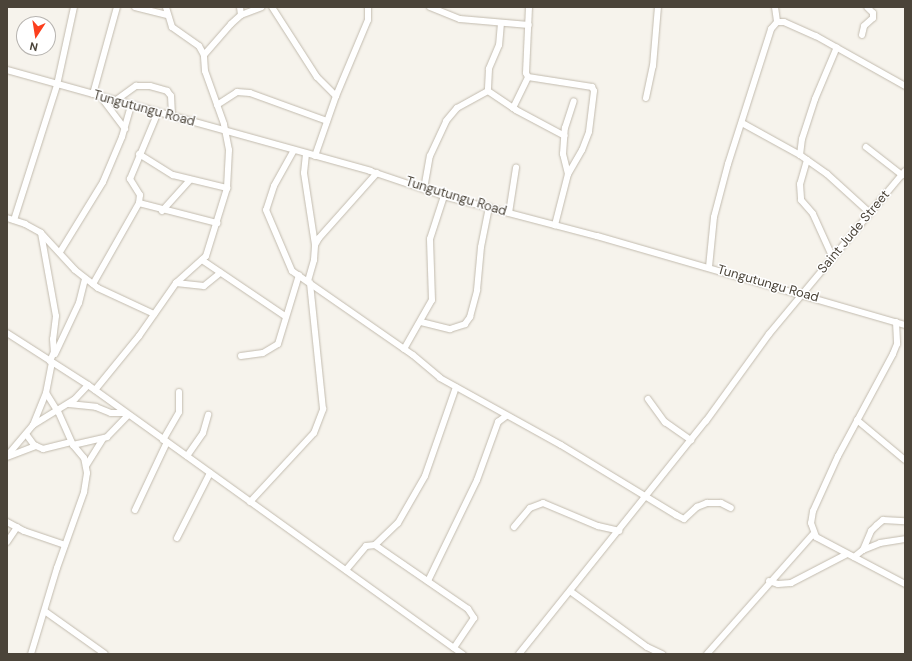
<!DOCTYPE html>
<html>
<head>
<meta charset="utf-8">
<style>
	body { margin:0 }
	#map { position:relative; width:912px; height:661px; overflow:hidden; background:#f6f3ec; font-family:"DM Sans",sans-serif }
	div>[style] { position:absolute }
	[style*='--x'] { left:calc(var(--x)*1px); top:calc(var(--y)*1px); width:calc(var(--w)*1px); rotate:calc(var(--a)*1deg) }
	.roads { filter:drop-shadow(0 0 1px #c2bbae) drop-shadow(0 0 1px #c2bbae) }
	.minor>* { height:6px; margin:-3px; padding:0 3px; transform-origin:3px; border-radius:3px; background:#fff }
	span { translate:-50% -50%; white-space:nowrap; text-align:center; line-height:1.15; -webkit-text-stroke:3px #fff; paint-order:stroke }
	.street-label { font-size:13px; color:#4b4439 }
	.frame { position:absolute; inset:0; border:8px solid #4b4439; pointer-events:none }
	.north { position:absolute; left:16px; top:16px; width:40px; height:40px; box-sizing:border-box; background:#fff; border:1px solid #b7b4b0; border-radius:50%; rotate:192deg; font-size:11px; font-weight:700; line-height:16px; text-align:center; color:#4b4439 }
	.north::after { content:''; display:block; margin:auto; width:14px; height:18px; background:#fc3f1d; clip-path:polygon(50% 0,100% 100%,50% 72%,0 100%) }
</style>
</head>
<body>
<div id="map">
	<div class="roads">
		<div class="minor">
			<i style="--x:135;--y:7;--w:33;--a:14"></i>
			<i style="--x:240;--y:7;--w:8;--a:83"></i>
			<i style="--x:272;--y:7;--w:83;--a:57.3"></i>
			<i style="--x:317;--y:77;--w:27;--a:45"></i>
			<i style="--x:430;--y:7;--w:32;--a:22"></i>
			<i style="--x:460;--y:19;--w:69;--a:5"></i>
			<i style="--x:529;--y:7;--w:66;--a:92.6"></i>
			<i style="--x:526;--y:73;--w:4;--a:63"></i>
			<i style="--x:528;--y:77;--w:65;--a:8.9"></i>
			<i style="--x:592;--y:87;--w:4;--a:63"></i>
			<i style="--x:594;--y:91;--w:41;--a:97"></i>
			<i style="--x:589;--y:132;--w:19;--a:111"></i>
			<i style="--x:582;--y:150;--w:28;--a:120"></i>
			<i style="--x:568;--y:174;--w:53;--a:104.3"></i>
			<i style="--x:775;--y:7;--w:15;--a:82"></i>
			<i style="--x:501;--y:23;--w:22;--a:95"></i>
			<i style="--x:499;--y:45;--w:26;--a:113"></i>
			<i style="--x:489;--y:69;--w:22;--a:93"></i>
			<i style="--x:488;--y:91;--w:34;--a:34"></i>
			<i style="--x:516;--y:110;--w:55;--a:28"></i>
			<i style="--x:862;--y:35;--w:9;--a:-77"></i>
			<i style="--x:864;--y:26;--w:12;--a:-42"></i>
			<i style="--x:873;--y:18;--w:5;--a:-90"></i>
			<i style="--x:873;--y:13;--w:8;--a:-135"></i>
			<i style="--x:204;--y:55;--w:41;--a:-48.9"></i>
			<i style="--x:231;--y:24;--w:13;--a:-42"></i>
			<i style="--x:241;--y:15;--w:22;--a:-21"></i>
			<i style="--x:7;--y:70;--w:377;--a:15.5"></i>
			<i style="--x:370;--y:171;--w:78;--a:18.7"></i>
			<i style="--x:444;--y:196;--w:158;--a:14.7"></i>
			<i style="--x:597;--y:236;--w:321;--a:16.1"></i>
			<i style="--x:93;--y:94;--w:90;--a:-74.6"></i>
			<i style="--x:101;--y:97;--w:40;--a:53"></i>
			<i style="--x:646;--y:98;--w:33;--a:-78"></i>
			<i style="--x:653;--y:66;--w:59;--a:-85.2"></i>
			<i style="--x:115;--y:101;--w:26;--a:-36"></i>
			<i style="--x:136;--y:86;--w:14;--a:0"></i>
			<i style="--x:150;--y:86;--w:18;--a:16"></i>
			<i style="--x:167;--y:91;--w:6;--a:51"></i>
			<i style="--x:171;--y:96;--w:20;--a:87"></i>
			<i style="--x:217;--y:105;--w:24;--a:-33"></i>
			<i style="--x:237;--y:92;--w:13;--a:4"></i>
			<i style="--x:250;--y:93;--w:82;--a:20"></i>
			<i style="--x:513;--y:108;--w:34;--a:-64"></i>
			<i style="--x:742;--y:123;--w:66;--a:28.9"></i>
			<i style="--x:800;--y:155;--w:33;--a:35"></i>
			<i style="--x:827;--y:174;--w:58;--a:42.2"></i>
			<i style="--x:866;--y:147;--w:46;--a:37.9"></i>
			<i style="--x:294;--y:150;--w:41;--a:119.1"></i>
			<i style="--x:274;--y:186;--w:25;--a:108"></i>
			<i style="--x:266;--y:210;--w:66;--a:66.9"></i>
			<i style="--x:292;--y:271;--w:147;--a:34.8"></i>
			<i style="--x:413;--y:355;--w:35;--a:40"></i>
			<i style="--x:440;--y:378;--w:138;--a:29"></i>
			<i style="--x:561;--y:445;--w:135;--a:31.3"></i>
			<i style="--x:676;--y:515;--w:9;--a:27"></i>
			<i style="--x:684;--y:519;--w:18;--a:-43"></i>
			<i style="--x:697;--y:507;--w:11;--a:-22"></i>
			<i style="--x:707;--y:503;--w:14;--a:0"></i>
			<i style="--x:721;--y:503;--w:11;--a:27"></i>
			<i style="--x:139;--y:154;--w:40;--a:32"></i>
			<i style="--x:173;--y:175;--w:56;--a:13.5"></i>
			<i style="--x:306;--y:154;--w:19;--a:96"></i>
			<i style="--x:304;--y:173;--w:73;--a:81.3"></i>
			<i style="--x:800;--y:155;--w:16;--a:-83"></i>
			<i style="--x:802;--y:139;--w:42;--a:-72"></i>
			<i style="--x:815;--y:99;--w:56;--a:-67.1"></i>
			<i style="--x:315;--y:156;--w:64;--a:-70.7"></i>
			<i style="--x:336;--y:96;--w:82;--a:-67.2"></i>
			<i style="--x:368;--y:20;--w:13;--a:-90"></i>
			<i style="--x:807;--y:160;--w:25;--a:106"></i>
			<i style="--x:800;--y:184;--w:16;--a:86"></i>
			<i style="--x:801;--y:200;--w:18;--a:49"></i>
			<i style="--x:813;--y:214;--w:48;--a:65.6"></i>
			<i style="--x:568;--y:174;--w:21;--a:-104"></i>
			<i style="--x:563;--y:154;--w:26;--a:-86"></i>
			<i style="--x:565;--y:128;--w:28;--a:-72"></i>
			<i style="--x:424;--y:189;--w:34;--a:-80"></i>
			<i style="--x:430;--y:156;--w:38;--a:-65"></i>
			<i style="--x:446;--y:121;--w:17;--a:-50"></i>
			<i style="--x:457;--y:108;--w:35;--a:-29"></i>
			<i style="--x:139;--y:203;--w:81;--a:14.4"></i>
			<i style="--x:162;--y:211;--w:42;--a:-47.9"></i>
			<i style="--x:509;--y:213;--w:46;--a:-81.2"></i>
			<i style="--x:7;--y:218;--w:19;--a:18"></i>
			<i style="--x:25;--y:224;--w:18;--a:29"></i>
			<i style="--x:41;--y:233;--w:50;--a:47.4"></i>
			<i style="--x:75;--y:270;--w:29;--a:38"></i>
			<i style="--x:98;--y:288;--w:62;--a:24.9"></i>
			<i style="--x:14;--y:220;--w:142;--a:-72.3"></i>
			<i style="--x:57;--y:85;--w:80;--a:-77.7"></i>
			<i style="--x:41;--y:233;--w:84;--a:79.8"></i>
			<i style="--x:56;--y:316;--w:23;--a:97"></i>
			<i style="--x:53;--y:339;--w:13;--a:86"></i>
			<i style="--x:54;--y:352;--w:10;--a:114"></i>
			<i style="--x:60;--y:252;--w:82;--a:-58.4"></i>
			<i style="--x:103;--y:182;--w:49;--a:-67.1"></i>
			<i style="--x:122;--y:137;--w:33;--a:-74"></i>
			<i style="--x:202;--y:260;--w:100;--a:34"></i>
			<i style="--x:709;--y:267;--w:50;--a:-84.3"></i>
			<i style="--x:714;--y:217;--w:55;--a:-75.2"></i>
			<i style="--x:728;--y:164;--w:142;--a:-72.3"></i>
			<i style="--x:771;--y:29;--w:9;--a:-49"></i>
			<i style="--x:777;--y:22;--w:7;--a:0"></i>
			<i style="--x:784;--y:22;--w:35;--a:24"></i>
			<i style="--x:816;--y:36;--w:102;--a:29.3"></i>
			<i style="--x:308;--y:281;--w:22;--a:-74"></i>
			<i style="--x:314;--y:260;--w:15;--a:-86"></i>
			<i style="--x:315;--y:245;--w:8;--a:-60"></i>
			<i style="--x:319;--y:238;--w:87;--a:-48.3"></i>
			<i style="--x:176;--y:283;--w:28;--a:6"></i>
			<i style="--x:204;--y:286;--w:21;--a:-39"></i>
			<i style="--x:93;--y:284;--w:93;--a:-60.4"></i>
			<i style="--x:139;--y:203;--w:8;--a:-83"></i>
			<i style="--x:140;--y:195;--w:19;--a:-122"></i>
			<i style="--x:130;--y:179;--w:73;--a:-67.3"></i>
			<i style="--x:421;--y:322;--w:30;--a:14"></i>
			<i style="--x:450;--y:329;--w:16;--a:-18"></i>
			<i style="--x:465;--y:324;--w:9;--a:-54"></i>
			<i style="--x:470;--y:317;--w:28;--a:-75"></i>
			<i style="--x:477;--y:290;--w:43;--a:-84.7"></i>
			<i style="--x:481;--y:247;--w:41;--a:-78.7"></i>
			<i style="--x:896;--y:322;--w:22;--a:87"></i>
			<i style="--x:897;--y:344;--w:11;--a:112"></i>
			<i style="--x:893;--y:354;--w:116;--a:118.3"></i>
			<i style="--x:838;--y:456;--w:60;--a:114.4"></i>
			<i style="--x:813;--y:511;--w:12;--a:99"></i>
			<i style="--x:811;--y:523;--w:15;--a:70"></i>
			<i style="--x:816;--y:537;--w:101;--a:27.8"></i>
			<i style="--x:7;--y:333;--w:96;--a:32.7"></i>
			<i style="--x:88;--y:385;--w:462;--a:35.7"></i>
			<i style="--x:404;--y:349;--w:56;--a:-60.3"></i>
			<i style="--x:432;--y:300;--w:61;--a:-91.9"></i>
			<i style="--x:430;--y:239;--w:45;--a:-72"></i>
			<i style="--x:55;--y:354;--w:56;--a:-64.8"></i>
			<i style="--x:79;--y:303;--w:25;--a:-76"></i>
			<i style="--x:241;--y:356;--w:22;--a:-8"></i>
			<i style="--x:263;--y:353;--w:17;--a:-31"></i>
			<i style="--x:278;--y:344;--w:72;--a:-73.1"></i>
			<i style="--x:95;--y:390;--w:70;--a:-50.8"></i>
			<i style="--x:139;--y:336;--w:65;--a:-55.1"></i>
			<i style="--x:176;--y:283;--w:40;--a:-42"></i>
			<i style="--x:206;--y:256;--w:71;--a:-72.8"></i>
			<i style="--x:227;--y:188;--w:38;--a:-87"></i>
			<i style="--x:229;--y:150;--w:26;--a:-101"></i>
			<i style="--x:224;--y:124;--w:56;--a:-109.7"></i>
			<i style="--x:205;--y:71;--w:16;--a:-94"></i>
			<i style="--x:204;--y:55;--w:10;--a:-119"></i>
			<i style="--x:199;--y:46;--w:33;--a:-145"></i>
			<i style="--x:172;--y:27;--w:21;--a:-107"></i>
			<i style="--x:648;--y:399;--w:29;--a:54"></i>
			<i style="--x:665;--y:422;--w:32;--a:35"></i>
			<i style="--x:69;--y:404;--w:27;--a:6"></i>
			<i style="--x:96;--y:407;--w:16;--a:22"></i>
			<i style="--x:111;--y:413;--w:14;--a:0"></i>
			<i style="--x:857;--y:420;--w:62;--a:39.8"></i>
			<i style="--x:33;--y:425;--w:35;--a:-68"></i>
			<i style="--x:26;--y:434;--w:14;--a:54"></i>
			<i style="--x:34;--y:445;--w:10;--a:24"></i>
			<i style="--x:43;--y:449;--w:29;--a:-14"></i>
			<i style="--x:163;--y:440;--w:32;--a:-60"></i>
			<i style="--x:179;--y:412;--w:20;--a:-90"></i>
			<i style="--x:73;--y:445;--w:35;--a:-13"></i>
			<i style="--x:107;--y:437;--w:30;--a:-46"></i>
			<i style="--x:7;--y:456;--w:40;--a:-50"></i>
			<i style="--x:33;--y:425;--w:49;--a:-31.8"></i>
			<i style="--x:75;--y:399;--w:19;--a:-47"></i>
			<i style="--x:187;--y:456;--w:28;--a:-55"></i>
			<i style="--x:203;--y:433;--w:19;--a:-74"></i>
			<i style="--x:7;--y:457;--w:31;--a:-21"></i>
			<i style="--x:86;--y:466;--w:32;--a:-58"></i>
			<i style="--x:250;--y:502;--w:94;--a:-47.2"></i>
			<i style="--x:314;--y:433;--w:26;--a:-69"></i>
			<i style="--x:323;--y:409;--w:127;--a:-95.9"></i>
			<i style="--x:135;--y:510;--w:75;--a:-64.8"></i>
			<i style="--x:7;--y:522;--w:19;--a:28"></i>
			<i style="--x:24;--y:531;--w:43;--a:18.9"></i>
			<i style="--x:514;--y:527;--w:25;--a:-50"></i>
			<i style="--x:530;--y:508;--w:14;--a:-21"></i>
			<i style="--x:543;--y:503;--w:60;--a:22.7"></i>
			<i style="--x:598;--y:526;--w:22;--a:13"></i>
			<i style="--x:177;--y:538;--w:73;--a:-63.1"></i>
			<i style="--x:7;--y:542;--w:18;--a:-56"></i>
			<i style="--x:375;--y:545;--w:32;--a:-44"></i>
			<i style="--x:398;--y:523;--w:54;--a:-60.1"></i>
			<i style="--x:425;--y:476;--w:94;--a:-70.8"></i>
			<i style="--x:863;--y:550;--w:21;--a:-67"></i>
			<i style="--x:871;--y:531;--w:8;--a:-45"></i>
			<i style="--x:877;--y:525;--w:8;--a:-40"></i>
			<i style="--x:883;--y:520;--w:22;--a:3"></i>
			<i style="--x:854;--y:557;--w:11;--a:-38"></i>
			<i style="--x:863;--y:550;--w:18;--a:-22"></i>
			<i style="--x:880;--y:543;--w:25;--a:-9"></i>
			<i style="--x:346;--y:570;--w:31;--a:-50"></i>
			<i style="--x:366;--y:546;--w:9;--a:-6"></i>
			<i style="--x:375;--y:545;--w:113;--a:34.5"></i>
			<i style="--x:468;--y:609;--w:11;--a:56"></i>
			<i style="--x:474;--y:618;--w:36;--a:124"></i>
			<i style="--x:428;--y:581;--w:112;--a:-64.1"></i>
			<i style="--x:477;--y:480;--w:62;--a:-70.1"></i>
			<i style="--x:498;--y:422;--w:10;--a:-37"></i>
			<i style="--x:769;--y:581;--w:9;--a:18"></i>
			<i style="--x:778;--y:584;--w:13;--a:-4"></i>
			<i style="--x:791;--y:583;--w:63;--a:-27.4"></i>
			<i style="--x:570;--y:591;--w:95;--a:36"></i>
			<i style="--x:647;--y:647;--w:17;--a:25"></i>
			<i style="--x:46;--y:612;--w:72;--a:35.4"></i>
			<i style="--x:31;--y:654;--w:90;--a:-73.2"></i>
			<i style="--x:57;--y:568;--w:81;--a:-70.4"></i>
			<i style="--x:84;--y:492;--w:19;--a:-81"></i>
			<i style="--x:87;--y:473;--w:15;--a:-101"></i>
			<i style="--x:84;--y:458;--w:17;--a:-130"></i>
			<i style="--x:73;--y:445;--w:36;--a:-114"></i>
			<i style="--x:58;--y:412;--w:22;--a:-122"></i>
			<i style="--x:46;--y:393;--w:31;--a:-79"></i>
			<i style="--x:519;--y:654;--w:299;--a:-51.3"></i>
			<i style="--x:706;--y:421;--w:107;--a:-54.1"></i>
			<i style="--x:769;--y:334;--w:212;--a:-50.2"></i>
			<i style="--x:707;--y:654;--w:160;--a:-48.5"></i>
		</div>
	</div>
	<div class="street-label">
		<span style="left:144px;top:109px;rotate:15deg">Tungutungu Road</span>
		<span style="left:456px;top:197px;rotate:17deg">Tungutungu Road</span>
		<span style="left:854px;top:232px;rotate:-50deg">Saint Jude Street</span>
		<span style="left:768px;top:284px;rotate:16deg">Tungutungu Road</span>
	</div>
	<div class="frame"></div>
	<div class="north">N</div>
</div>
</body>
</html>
